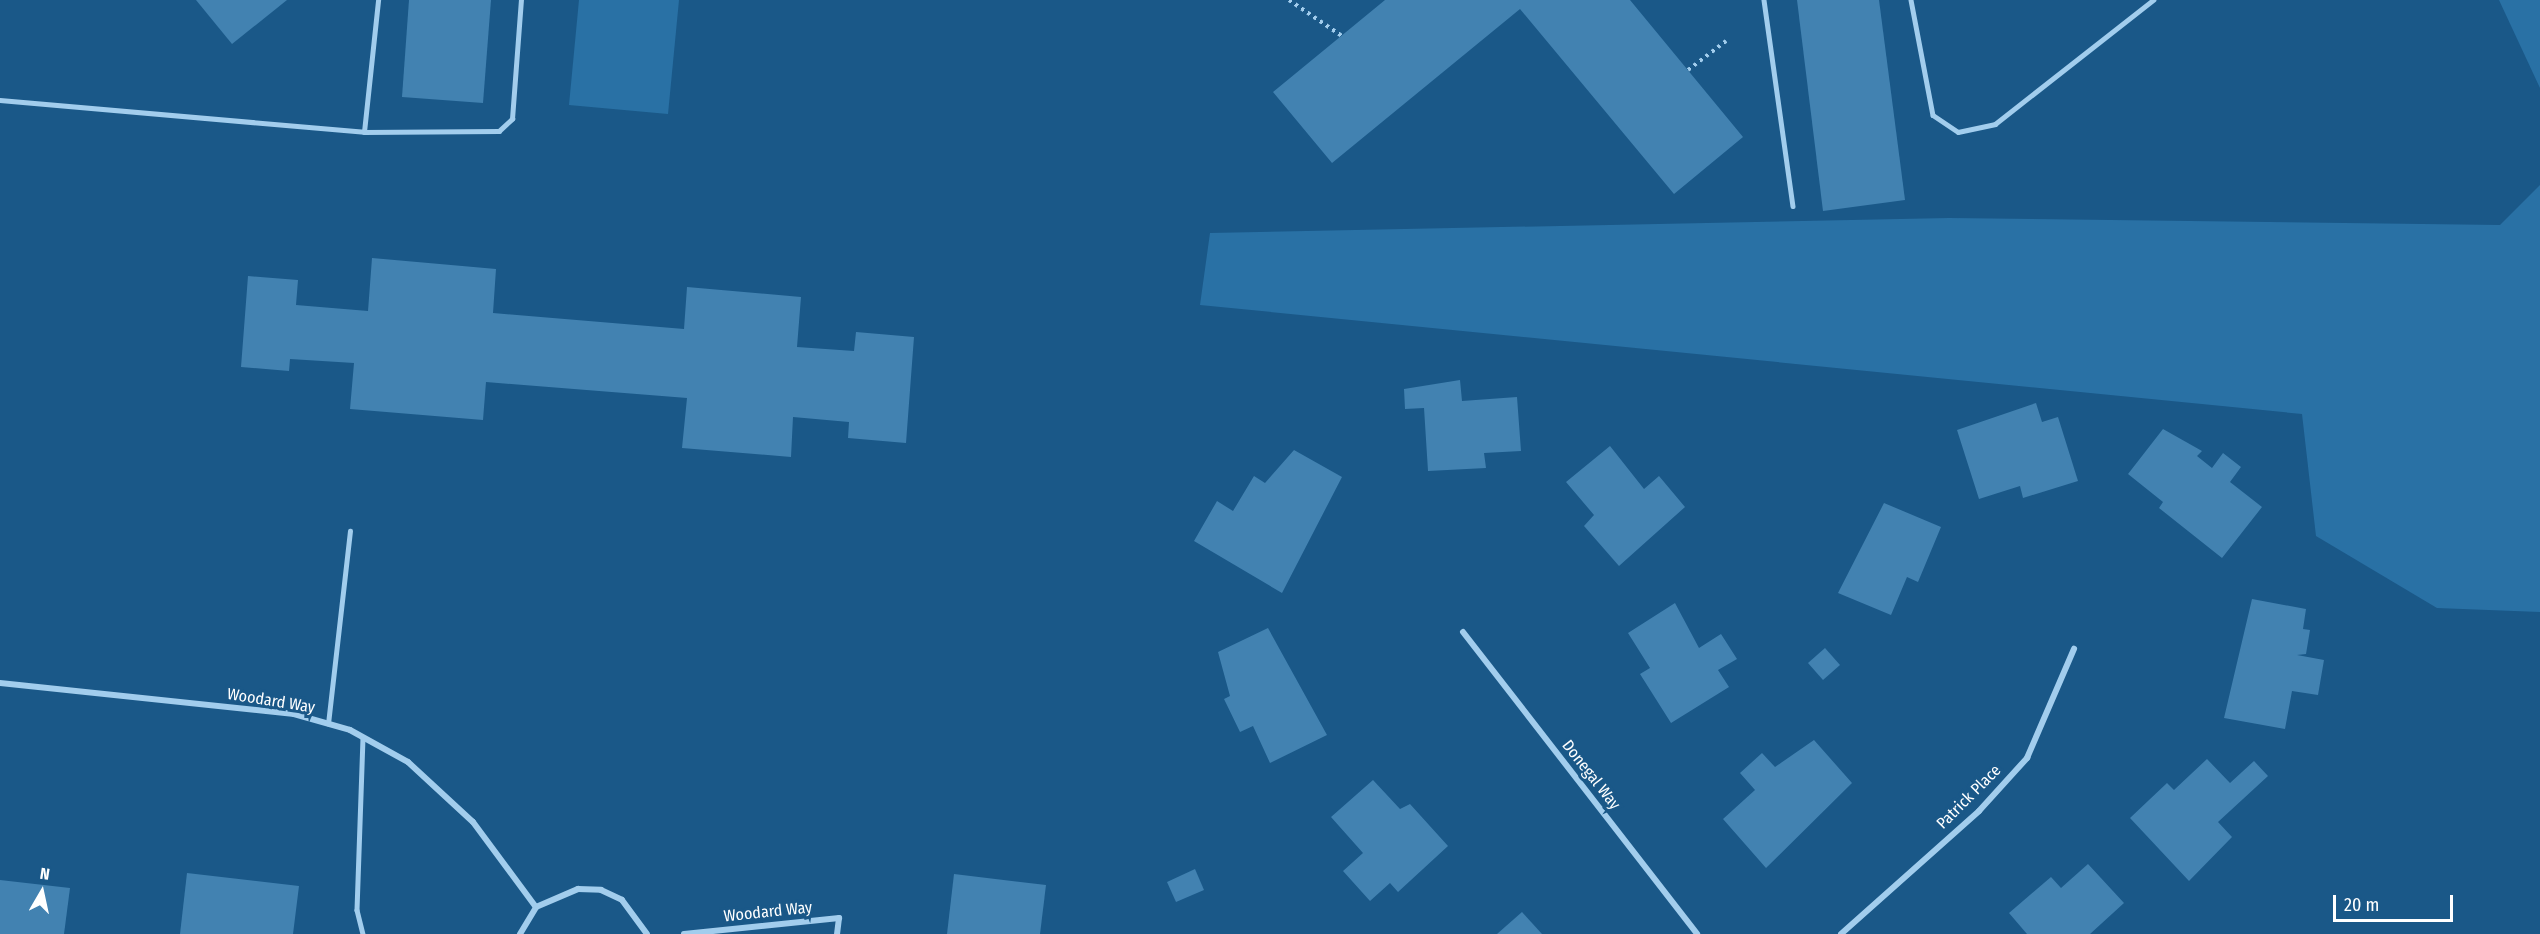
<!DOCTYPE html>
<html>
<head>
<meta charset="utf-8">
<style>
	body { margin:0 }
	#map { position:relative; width:2540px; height:934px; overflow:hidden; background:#1a5888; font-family:"Fira Sans Condensed",sans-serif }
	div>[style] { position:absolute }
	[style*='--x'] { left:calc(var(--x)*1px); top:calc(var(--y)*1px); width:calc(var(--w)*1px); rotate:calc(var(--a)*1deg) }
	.green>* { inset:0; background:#2971a5 }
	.building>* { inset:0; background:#4282b1 }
	.path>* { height:4px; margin-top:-2px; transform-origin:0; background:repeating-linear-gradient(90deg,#a2cded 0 3px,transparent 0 7.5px) }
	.lane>* { height:4.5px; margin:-2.25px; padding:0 2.25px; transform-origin:2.25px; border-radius:2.25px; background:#a2cded }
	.street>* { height:6px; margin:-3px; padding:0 3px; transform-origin:3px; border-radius:3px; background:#a2cded }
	span { translate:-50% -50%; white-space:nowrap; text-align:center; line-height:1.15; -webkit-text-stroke:6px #1a5888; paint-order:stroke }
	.street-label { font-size:16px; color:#fff }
	.north { position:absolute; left:12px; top:862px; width:60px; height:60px; -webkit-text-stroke:4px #1a5888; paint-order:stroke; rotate:9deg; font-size:16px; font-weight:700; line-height:24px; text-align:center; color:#fff }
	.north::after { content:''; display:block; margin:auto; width:21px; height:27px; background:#fff; clip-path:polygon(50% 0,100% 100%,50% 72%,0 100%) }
	.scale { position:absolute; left:2333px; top:895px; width:120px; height:27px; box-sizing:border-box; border:3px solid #fff; border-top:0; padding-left:8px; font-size:18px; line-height:21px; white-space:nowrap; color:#fff; -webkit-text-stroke:4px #1a5888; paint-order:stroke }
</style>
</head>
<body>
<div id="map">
	<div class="green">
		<i style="clip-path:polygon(579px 0,679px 0,668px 114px,569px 105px)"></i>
		<i style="clip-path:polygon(2499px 0,2540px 0,2540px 88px)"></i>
		<i style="clip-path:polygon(2540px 185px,2540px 612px,2437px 608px,2316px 536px,2302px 414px,1200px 305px,1210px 233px,1949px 218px,2500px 225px)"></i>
	</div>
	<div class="building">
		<i style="clip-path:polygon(196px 0,287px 0,232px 44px)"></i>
		<i style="clip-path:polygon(409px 0,491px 0,483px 103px,402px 97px)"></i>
		<i style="clip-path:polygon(1385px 0,1630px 0,1743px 137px,1674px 194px,1520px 9px,1332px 163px,1273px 92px)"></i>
		<i style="clip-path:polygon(1797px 0,1879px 0,1905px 200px,1823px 211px)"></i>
		<i style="clip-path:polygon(372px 258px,496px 269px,493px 313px,684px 329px,687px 287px,801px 297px,797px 347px,854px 351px,856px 332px,914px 337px,906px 443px,848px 438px,849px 422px,793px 417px,791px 457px,682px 448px,687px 398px,486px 382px,483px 420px,350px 409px,354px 363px,290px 359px,289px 371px,241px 367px,248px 276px,298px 280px,296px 305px,368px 311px)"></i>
		<i style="clip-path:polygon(1460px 380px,1462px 401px,1517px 397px,1521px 451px,1484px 453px,1486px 468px,1428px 471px,1424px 408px,1405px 409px,1404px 389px)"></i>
		<i style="clip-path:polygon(2036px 403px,2042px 422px,2058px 417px,2078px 481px,2023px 498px,2020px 486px,1979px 499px,1957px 430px)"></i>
		<i style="clip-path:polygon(2163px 429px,2202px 451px,2197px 456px,2212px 468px,2223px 453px,2241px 467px,2230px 482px,2262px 507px,2222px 558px,2159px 508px,2163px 502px,2128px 474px)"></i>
		<i style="clip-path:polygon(1610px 446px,1644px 489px,1659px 476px,1685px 507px,1619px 566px,1584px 526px,1594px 515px,1566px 482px)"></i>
		<i style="clip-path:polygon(1294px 450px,1342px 477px,1282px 593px,1194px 541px,1217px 501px,1233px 511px,1254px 476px,1265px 483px)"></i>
		<i style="clip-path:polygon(1884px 503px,1941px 527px,1918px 582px,1907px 577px,1891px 615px,1838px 593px)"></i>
		<i style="clip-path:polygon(2252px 599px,2306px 609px,2303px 629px,2310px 630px,2306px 654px,2297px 655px,2324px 660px,2318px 695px,2292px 691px,2285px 729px,2224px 718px)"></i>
		<i style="clip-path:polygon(1675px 603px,1699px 648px,1721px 634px,1737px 659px,1718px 670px,1729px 687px,1671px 723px,1640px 674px,1650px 668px,1628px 633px)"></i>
		<i style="clip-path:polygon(1268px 628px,1327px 735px,1270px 763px,1253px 726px,1240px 732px,1224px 699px,1230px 696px,1218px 652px)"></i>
		<i style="clip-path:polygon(1825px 648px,1840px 665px,1823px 680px,1808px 663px)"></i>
		<i style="clip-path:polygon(1814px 740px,1852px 783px,1766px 868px,1723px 819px,1755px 790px,1740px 773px,1762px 753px,1775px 767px)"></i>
		<i style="clip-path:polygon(2207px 759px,2230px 783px,2254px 761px,2268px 776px,2218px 822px,2232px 837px,2189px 881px,2130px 818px,2167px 783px,2174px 790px)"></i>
		<i style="clip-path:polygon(1373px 780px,1400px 809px,1410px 804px,1448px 846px,1398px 892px,1390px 883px,1370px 901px,1343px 871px,1363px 853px,1331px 817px)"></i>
		<i style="clip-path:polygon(2088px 864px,2124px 903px,2090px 934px,2027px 934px,2009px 913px,2051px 877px,2061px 888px)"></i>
		<i style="clip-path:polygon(1195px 869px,1204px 890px,1176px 902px,1167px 882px)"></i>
		<i style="clip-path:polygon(187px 873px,299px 886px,293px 934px,180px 934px)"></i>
		<i style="clip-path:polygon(954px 874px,1046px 885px,1040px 934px,947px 934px)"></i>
		<i style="clip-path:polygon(0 880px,70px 888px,64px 934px,0 934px)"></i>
		<i style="clip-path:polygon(1522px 912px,1542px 934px,1497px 934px)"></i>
	</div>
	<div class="path">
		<i style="--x:1289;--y:0;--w:64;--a:34.2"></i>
		<i style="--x:1688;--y:70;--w:48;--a:-37.3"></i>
	</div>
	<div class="lane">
		<i style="--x:1764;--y:0;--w:208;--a:82"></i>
		<i style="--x:1911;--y:0;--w:117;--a:79.2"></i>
		<i style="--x:1933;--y:115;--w:30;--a:34"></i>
		<i style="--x:1958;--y:132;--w:38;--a:-12"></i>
		<i style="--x:1995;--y:124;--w:201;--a:-38.1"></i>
		<i style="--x:0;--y:100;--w:365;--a:5"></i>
		<i style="--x:364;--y:132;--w:133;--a:-83.9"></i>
		<i style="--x:364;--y:132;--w:135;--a:-0.4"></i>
		<i style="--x:499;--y:131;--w:18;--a:-43"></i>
		<i style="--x:512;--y:119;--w:119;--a:-85.7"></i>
		<i style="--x:328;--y:724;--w:194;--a:-83.5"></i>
		<i style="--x:363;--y:738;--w:172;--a:92"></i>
		<i style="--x:357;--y:910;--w:25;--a:76"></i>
	</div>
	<div class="street">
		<i style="--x:1463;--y:632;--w:382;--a:52.2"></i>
		<i style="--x:0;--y:683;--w:296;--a:6"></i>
		<i style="--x:294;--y:714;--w:58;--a:15.9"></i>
		<i style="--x:350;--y:730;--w:66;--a:28.9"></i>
		<i style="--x:408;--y:762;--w:88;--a:42.7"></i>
		<i style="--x:473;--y:822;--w:106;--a:53.5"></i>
		<i style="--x:520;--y:934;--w:31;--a:-59"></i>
		<i style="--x:536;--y:907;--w:46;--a:-23.2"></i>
		<i style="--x:578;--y:889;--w:23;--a:2"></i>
		<i style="--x:601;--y:890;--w:23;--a:25"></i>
		<i style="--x:622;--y:900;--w:42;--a:53.7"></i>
		<i style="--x:684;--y:934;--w:156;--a:-5.9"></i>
		<i style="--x:839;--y:918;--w:16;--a:97"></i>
		<i style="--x:1841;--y:934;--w:185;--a:-41.7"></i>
		<i style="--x:1979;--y:811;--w:72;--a:-47.8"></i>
		<i style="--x:2027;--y:758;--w:119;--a:-66.7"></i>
	</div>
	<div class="street-label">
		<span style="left:271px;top:701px;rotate:9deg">Woodard Way</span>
		<span style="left:1591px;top:775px;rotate:52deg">Donegal Way</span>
		<span style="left:1969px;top:797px;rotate:-45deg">Patrick Place</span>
		<span style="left:768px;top:912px;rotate:-6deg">Woodard Way</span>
	</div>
	<div class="north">N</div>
	<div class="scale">20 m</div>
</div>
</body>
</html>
